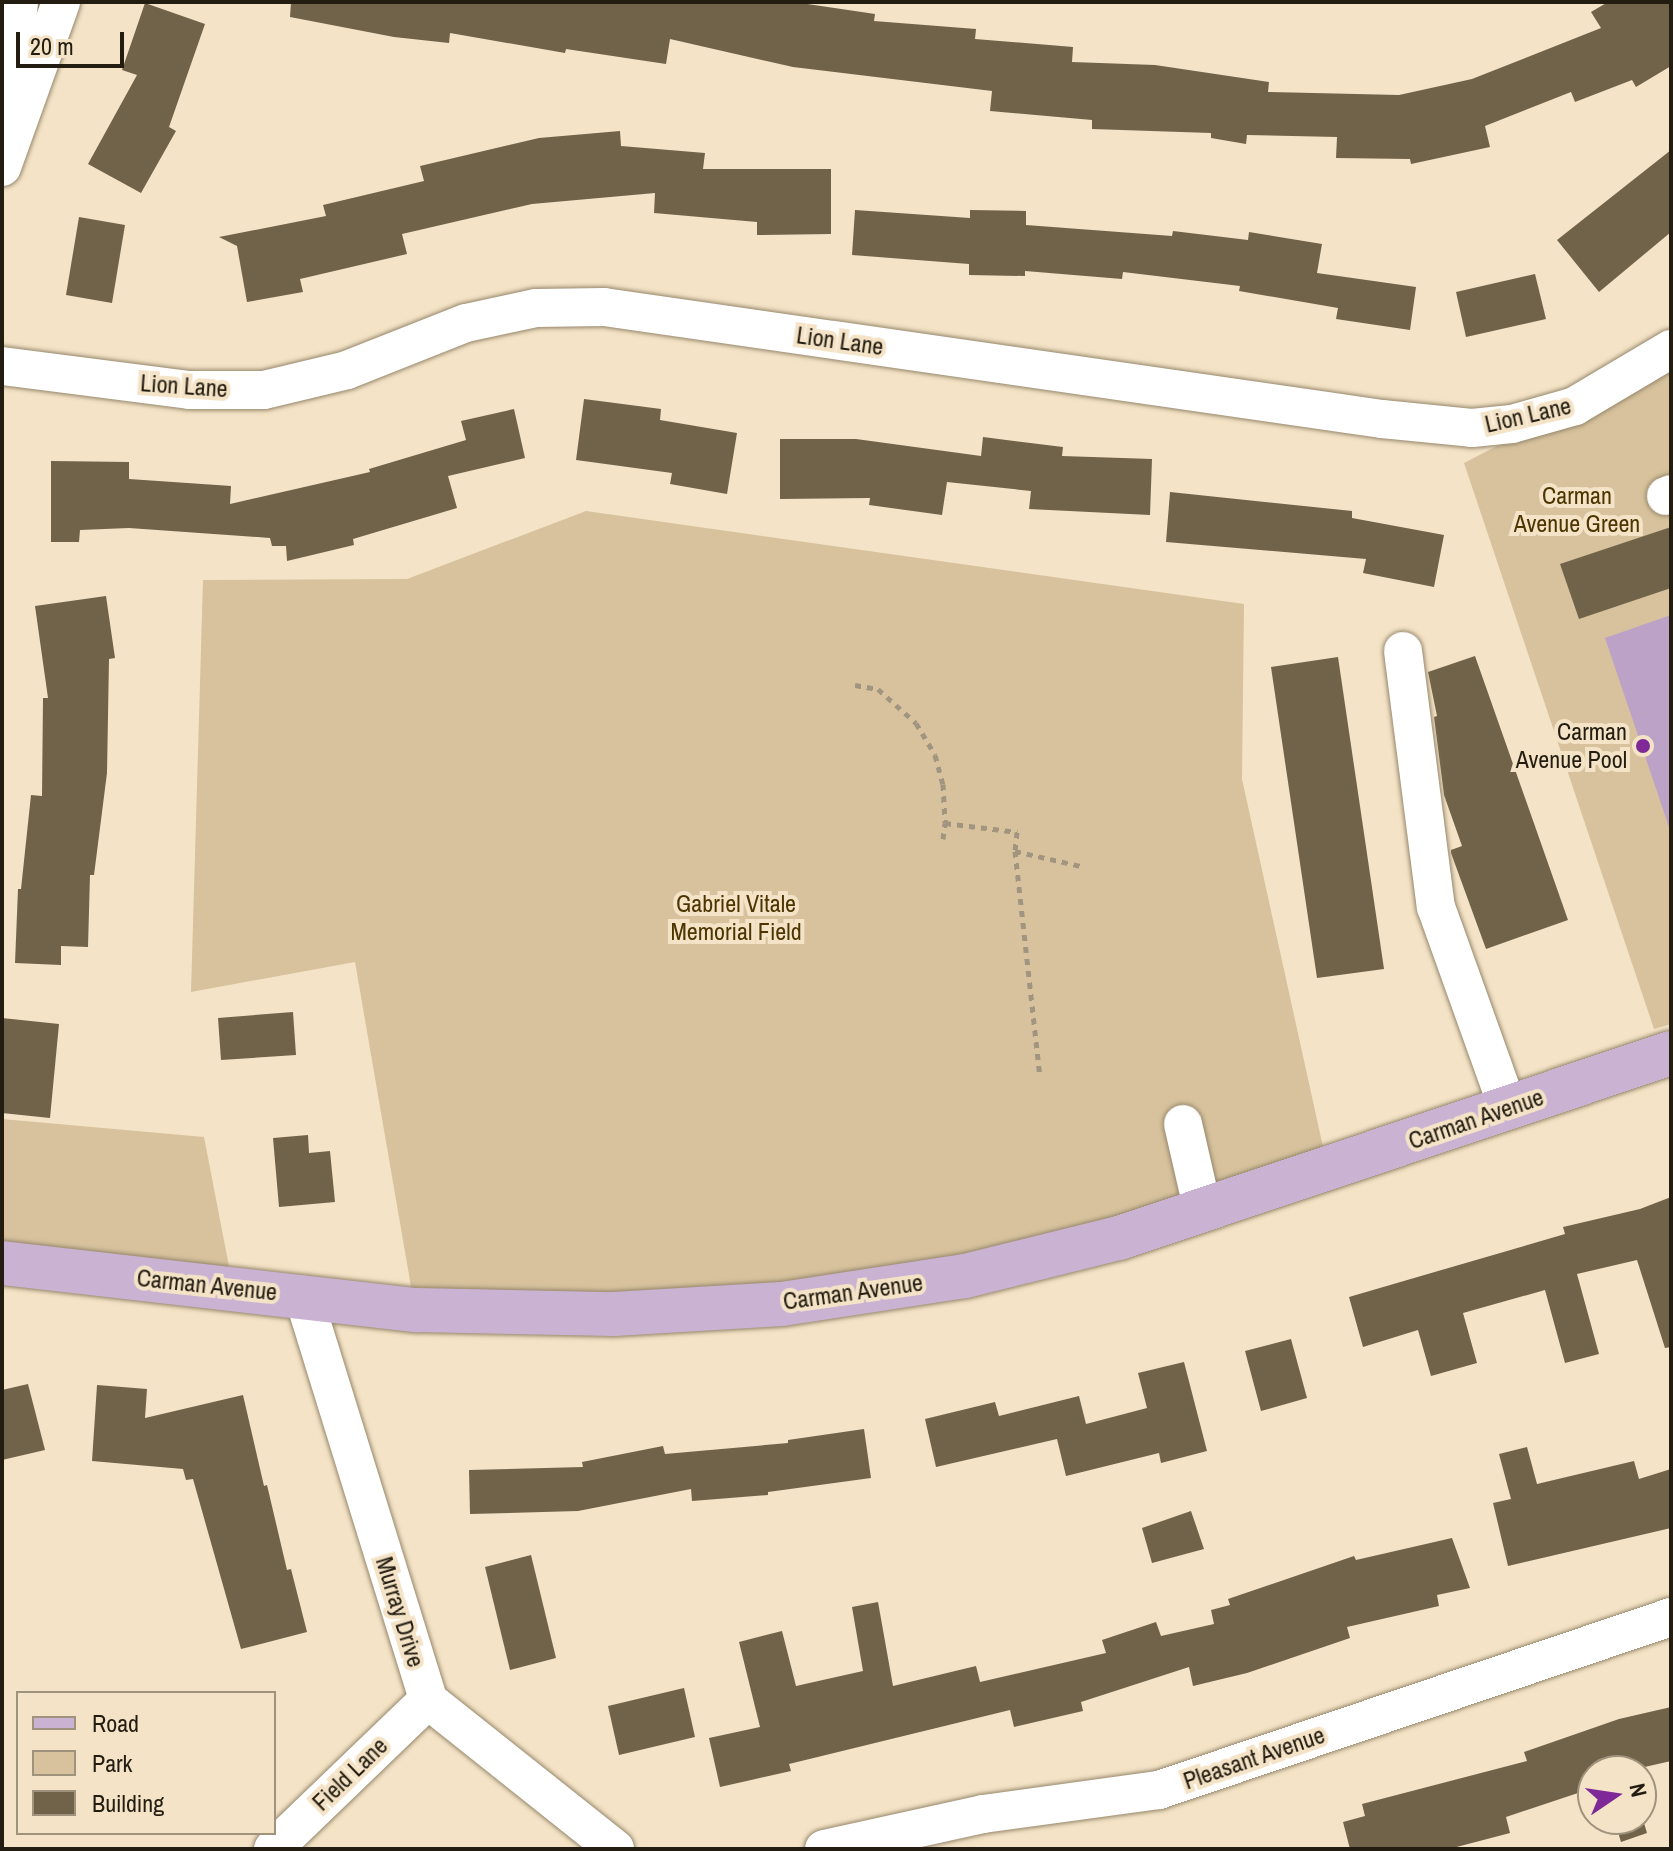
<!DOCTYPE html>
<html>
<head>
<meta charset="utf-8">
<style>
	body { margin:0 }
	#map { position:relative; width:1673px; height:1851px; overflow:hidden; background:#f4e3c6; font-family:"Archivo Narrow",sans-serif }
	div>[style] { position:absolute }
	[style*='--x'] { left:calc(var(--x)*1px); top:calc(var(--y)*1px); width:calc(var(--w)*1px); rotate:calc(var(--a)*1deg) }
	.green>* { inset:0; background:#d7c29d }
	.water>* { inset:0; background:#bca2c6 }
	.building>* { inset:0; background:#716349 }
	.path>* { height:5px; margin-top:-2.5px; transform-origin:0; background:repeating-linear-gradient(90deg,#a2957f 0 6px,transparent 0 12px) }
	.roads { filter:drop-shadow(0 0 2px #96876c) drop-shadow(0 0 2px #96876c) }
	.minor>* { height:38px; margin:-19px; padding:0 19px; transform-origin:19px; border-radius:19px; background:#fff }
	.major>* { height:44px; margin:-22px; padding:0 22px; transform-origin:22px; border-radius:22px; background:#cab2d3 }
	.dots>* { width:22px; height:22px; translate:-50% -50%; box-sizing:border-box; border:4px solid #f4e3c6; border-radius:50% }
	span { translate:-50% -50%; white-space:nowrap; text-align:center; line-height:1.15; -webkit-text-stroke:8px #f4e3c6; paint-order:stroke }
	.street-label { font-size:24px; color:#221c11 }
	.park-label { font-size:24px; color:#4c3500 }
	.poi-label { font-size:24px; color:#221c11 }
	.right { translate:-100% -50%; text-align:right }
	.frame { position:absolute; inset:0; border:4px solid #221c11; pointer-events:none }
	.legend { position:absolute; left:16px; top:1691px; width:260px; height:144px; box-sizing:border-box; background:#f4e3c6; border:2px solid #a0937e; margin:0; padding:10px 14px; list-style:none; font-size:24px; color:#221c11 }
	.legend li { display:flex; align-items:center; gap:16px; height:40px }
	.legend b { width:40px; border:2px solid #a0937e }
	.north { position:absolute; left:1577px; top:1755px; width:80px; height:80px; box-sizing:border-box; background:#f4e3c6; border:2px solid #a0937e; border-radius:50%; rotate:77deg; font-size:22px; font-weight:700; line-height:32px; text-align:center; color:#221c11 }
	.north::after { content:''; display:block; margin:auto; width:28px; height:36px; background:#7e2997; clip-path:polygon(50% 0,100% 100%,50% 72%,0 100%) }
	.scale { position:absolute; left:16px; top:32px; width:108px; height:36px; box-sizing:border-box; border:4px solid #221c11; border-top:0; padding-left:10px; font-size:24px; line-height:28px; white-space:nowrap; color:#221c11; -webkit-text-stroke:6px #f4e3c6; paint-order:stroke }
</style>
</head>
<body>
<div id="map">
	<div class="green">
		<i style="clip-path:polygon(1671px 356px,1671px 1024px,1654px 1029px,1464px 463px)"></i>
		<i style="clip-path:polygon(586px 511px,1244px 604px,1242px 779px,1327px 1165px,1118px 1229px,773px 1298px,414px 1304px,355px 962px,191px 992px,203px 580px,407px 579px)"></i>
		<i style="clip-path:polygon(2px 1119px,204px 1137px,232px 1282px,2px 1258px)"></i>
	</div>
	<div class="water">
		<i style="clip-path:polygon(1671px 615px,1671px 833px,1605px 638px)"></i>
	</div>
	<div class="building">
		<i style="clip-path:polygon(291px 2px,794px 2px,875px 14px,874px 21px,976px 29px,975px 39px,1073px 47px,1072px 62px,1155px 65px,1269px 82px,1268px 92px,1399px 95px,1472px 79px,1601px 28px,1591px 12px,1608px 2px,1671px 2px,1671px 66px,1636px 87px,1632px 80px,1575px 102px,1571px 92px,1485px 126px,1490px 147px,1411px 164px,1410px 159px,1336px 158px,1337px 137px,1247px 135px,1246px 144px,1211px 138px,1211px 133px,1092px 129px,1092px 120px,990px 111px,992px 91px,793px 67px,670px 39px,666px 64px,566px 49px,565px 53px,450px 33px,449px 43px,394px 37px,290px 17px)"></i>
		<i style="clip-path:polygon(145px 3px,205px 24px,169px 127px,176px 131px,141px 193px,88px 164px,137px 75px,122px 70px)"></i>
		<i style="clip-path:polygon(620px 131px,621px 146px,705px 153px,703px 169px,831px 169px,831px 234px,757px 235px,757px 222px,654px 213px,655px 193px,532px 204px,402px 234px,407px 254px,300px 279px,303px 292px,247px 302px,237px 246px,219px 237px,326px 216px,323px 205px,424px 181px,420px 166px,539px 138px)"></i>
		<i style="clip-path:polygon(1671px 150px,1671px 232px,1599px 292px,1557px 240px)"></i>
		<i style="clip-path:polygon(855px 210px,970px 218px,970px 210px,1026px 211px,1026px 225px,1172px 236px,1173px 231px,1248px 240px,1249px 232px,1322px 244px,1317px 273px,1416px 287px,1410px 330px,1336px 319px,1338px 308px,1239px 291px,1240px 286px,1123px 272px,1122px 279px,1025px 271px,1025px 276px,969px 275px,969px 264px,852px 255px)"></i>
		<i style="clip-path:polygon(79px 217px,125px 225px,112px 303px,66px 295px)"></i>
		<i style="clip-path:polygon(1535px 274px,1546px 319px,1466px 337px,1456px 292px)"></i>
		<i style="clip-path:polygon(584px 399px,661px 409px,660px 420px,737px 433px,727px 494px,670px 484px,672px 473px,576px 460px)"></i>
		<i style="clip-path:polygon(514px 409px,525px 458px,448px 476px,457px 508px,353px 539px,354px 545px,287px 561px,286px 546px,272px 546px,270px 538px,129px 528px,80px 530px,79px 542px,51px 542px,51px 461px,129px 462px,129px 479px,231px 486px,230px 504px,370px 472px,369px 469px,466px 440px,461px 421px)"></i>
		<i style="clip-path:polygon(983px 437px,1063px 447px,1062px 456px,1152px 459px,1150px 515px,1029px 509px,1031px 491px,947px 482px,942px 515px,869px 505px,870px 498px,780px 499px,780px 439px,856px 439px,981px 456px)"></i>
		<i style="clip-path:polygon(1170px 492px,1352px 511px,1352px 518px,1444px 535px,1434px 587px,1363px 573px,1366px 559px,1166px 542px)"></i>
		<i style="clip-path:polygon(1671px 527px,1671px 588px,1579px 619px,1560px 564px)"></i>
		<i style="clip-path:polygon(106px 596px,115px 658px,109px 659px,107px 773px,94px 875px,90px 875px,88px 947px,61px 946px,61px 965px,15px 963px,18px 889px,21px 889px,31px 795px,42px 796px,43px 698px,48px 698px,35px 606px)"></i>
		<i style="clip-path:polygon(1475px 656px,1568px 920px,1486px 949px,1451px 853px,1451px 850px,1462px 846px,1444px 795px,1434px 717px,1437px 716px,1428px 672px)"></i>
		<i style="clip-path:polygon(1338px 657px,1384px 969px,1317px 978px,1271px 667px)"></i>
		<i style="clip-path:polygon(293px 1012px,296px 1055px,221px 1060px,218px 1018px)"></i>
		<i style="clip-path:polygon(2px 1018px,59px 1024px,50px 1118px,2px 1113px)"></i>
		<i style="clip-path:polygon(308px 1135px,309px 1153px,330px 1151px,335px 1202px,279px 1207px,273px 1138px)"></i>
		<i style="clip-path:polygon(1671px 1197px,1671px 1347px,1665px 1348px,1637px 1260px,1577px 1274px,1599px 1354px,1565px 1363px,1545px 1290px,1463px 1313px,1477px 1363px,1431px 1376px,1418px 1330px,1363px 1347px,1349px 1297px,1565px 1234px,1563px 1227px,1640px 1209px)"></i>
		<i style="clip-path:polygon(1291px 1339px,1307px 1398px,1261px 1411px,1245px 1351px)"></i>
		<i style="clip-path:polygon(1184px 1362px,1207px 1451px,1161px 1463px,1159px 1453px,1066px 1476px,1057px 1439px,936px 1467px,925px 1419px,995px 1402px,999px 1416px,1079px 1396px,1086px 1424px,1147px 1408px,1138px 1373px)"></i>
		<i style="clip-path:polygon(28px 1384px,45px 1450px,2px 1460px,2px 1390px)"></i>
		<i style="clip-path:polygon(97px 1385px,147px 1389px,145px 1418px,243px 1395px,264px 1486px,267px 1485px,287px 1570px,291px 1569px,307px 1632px,241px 1649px,193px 1479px,186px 1480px,183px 1469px,92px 1461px)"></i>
		<i style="clip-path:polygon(864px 1429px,871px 1478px,768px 1492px,768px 1495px,692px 1501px,691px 1489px,578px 1511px,470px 1514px,469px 1470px,583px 1467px,582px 1462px,663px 1446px,665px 1454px,788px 1443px,788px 1440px)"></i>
		<i style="clip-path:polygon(1527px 1447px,1537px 1484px,1634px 1461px,1639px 1479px,1671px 1469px,1671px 1528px,1508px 1566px,1493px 1503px,1511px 1499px,1499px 1454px)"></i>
		<i style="clip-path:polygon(1191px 1511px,1204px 1549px,1152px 1563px,1142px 1528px)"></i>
		<i style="clip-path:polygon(1452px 1538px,1470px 1588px,1437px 1595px,1439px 1606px,1347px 1627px,1350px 1638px,1247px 1673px,1193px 1686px,1189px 1667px,1081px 1702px,1083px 1711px,1014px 1727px,1010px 1710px,789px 1764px,791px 1771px,720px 1787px,709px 1738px,760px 1727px,739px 1642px,782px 1631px,796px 1686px,863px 1671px,852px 1607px,878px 1602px,893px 1686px,976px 1666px,980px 1682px,1106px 1653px,1102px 1640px,1156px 1622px,1161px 1636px,1214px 1624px,1211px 1610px,1230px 1605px,1228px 1599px,1354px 1556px,1356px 1560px)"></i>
		<i style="clip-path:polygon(531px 1555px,556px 1658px,510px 1670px,485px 1567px)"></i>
		<i style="clip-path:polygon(684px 1688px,695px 1737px,619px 1755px,608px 1706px)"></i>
		<i style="clip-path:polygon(1671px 1707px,1671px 1761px,1627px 1771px,1593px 1771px,1593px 1788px,1506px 1817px,1510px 1833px,1449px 1849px,1350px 1849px,1343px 1822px,1365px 1816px,1362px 1804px,1527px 1761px,1524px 1752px,1619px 1719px)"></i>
		<i style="clip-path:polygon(1641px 1813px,1647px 1833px,1621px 1842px,1614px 1819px,1641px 1819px)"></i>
	</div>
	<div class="path">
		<i style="--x:855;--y:685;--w:23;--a:10"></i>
		<i style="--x:878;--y:689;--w:51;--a:41.8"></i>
		<i style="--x:916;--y:723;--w:37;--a:59"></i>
		<i style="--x:935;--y:755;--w:30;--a:75"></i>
		<i style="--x:943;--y:784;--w:39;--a:87"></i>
		<i style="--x:945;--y:823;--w:73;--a:7.1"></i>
		<i style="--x:1017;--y:832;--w:19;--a:96"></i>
		<i style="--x:1015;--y:851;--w:68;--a:12.8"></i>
		<i style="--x:943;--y:839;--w:16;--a:-83"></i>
		<i style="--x:1015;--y:851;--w:227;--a:83.7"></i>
	</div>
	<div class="roads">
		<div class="minor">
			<i style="--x:7;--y:111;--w:110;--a:-83.7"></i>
			<i style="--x:2;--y:167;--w:175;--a:-70.3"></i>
			<i style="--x:2;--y:366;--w:189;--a:7.3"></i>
			<i style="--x:189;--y:390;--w:75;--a:0"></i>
			<i style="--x:264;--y:390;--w:85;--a:-13.5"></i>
			<i style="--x:347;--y:370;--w:128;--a:-21.6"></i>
			<i style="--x:466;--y:323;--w:72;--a:-12.1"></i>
			<i style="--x:536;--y:308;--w:68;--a:-0.8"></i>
			<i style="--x:604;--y:307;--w:786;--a:8.19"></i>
			<i style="--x:1382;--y:419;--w:90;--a:5.7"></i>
			<i style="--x:1472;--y:428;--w:40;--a:-5.7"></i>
			<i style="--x:1512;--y:424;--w:66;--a:-15.9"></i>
			<i style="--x:1575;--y:406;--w:112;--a:-30.7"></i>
			<i style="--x:1666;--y:496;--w:5;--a:-22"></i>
			<i style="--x:1403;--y:651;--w:258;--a:82.7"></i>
			<i style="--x:1436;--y:907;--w:214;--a:70.3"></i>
			<i style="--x:1183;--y:1124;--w:89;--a:77.1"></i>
			<i style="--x:303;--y:1295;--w:424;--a:72.8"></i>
			<i style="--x:428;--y:1700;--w:239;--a:38.5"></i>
			<i style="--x:273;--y:1849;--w:215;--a:-43.9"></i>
			<i style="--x:824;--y:1849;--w:163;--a:-12.4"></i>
			<i style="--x:983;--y:1814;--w:178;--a:-7.8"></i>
			<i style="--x:1159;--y:1790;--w:540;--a:-18.67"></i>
		</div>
		<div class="major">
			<i style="--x:2;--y:1263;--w:418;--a:6.5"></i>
			<i style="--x:417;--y:1310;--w:197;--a:1.2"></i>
			<i style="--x:614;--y:1314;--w:168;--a:-3.4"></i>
			<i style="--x:782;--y:1304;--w:185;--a:-8.7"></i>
			<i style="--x:965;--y:1276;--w:159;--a:-13.9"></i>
			<i style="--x:1119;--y:1238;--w:582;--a:-18.53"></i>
		</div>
	</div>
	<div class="dots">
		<i style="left:1643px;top:746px;background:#7e2997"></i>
	</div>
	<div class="street-label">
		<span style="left:840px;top:341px;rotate:8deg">Lion Lane</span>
		<span style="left:184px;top:386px;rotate:4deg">Lion Lane</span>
		<span style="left:1528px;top:415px;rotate:-13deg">Lion Lane</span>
		<span style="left:1476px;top:1119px;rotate:-19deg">Carman Avenue</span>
		<span style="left:207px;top:1285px;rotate:6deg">Carman Avenue</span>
		<span style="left:853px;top:1292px;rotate:-8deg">Carman Avenue</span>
		<span style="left:400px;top:1612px;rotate:73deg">Murray Drive</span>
		<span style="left:1254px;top:1758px;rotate:-19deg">Pleasant Avenue</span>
		<span style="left:350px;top:1774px;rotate:-44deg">Field Lane</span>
	</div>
	<div class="park-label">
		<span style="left:1577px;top:510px">Carman<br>Avenue Green</span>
		<span style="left:736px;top:918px">Gabriel Vitale<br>Memorial Field</span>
	</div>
	<div class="poi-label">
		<span class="right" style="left:1627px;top:746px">Carman<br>Avenue Pool</span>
	</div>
	<div class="frame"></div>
	<ul class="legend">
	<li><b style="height:10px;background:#cab2d3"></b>Road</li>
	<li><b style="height:22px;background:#d7c29d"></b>Park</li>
	<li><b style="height:22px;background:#716349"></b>Building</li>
	</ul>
	<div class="north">N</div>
	<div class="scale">20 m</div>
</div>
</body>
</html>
